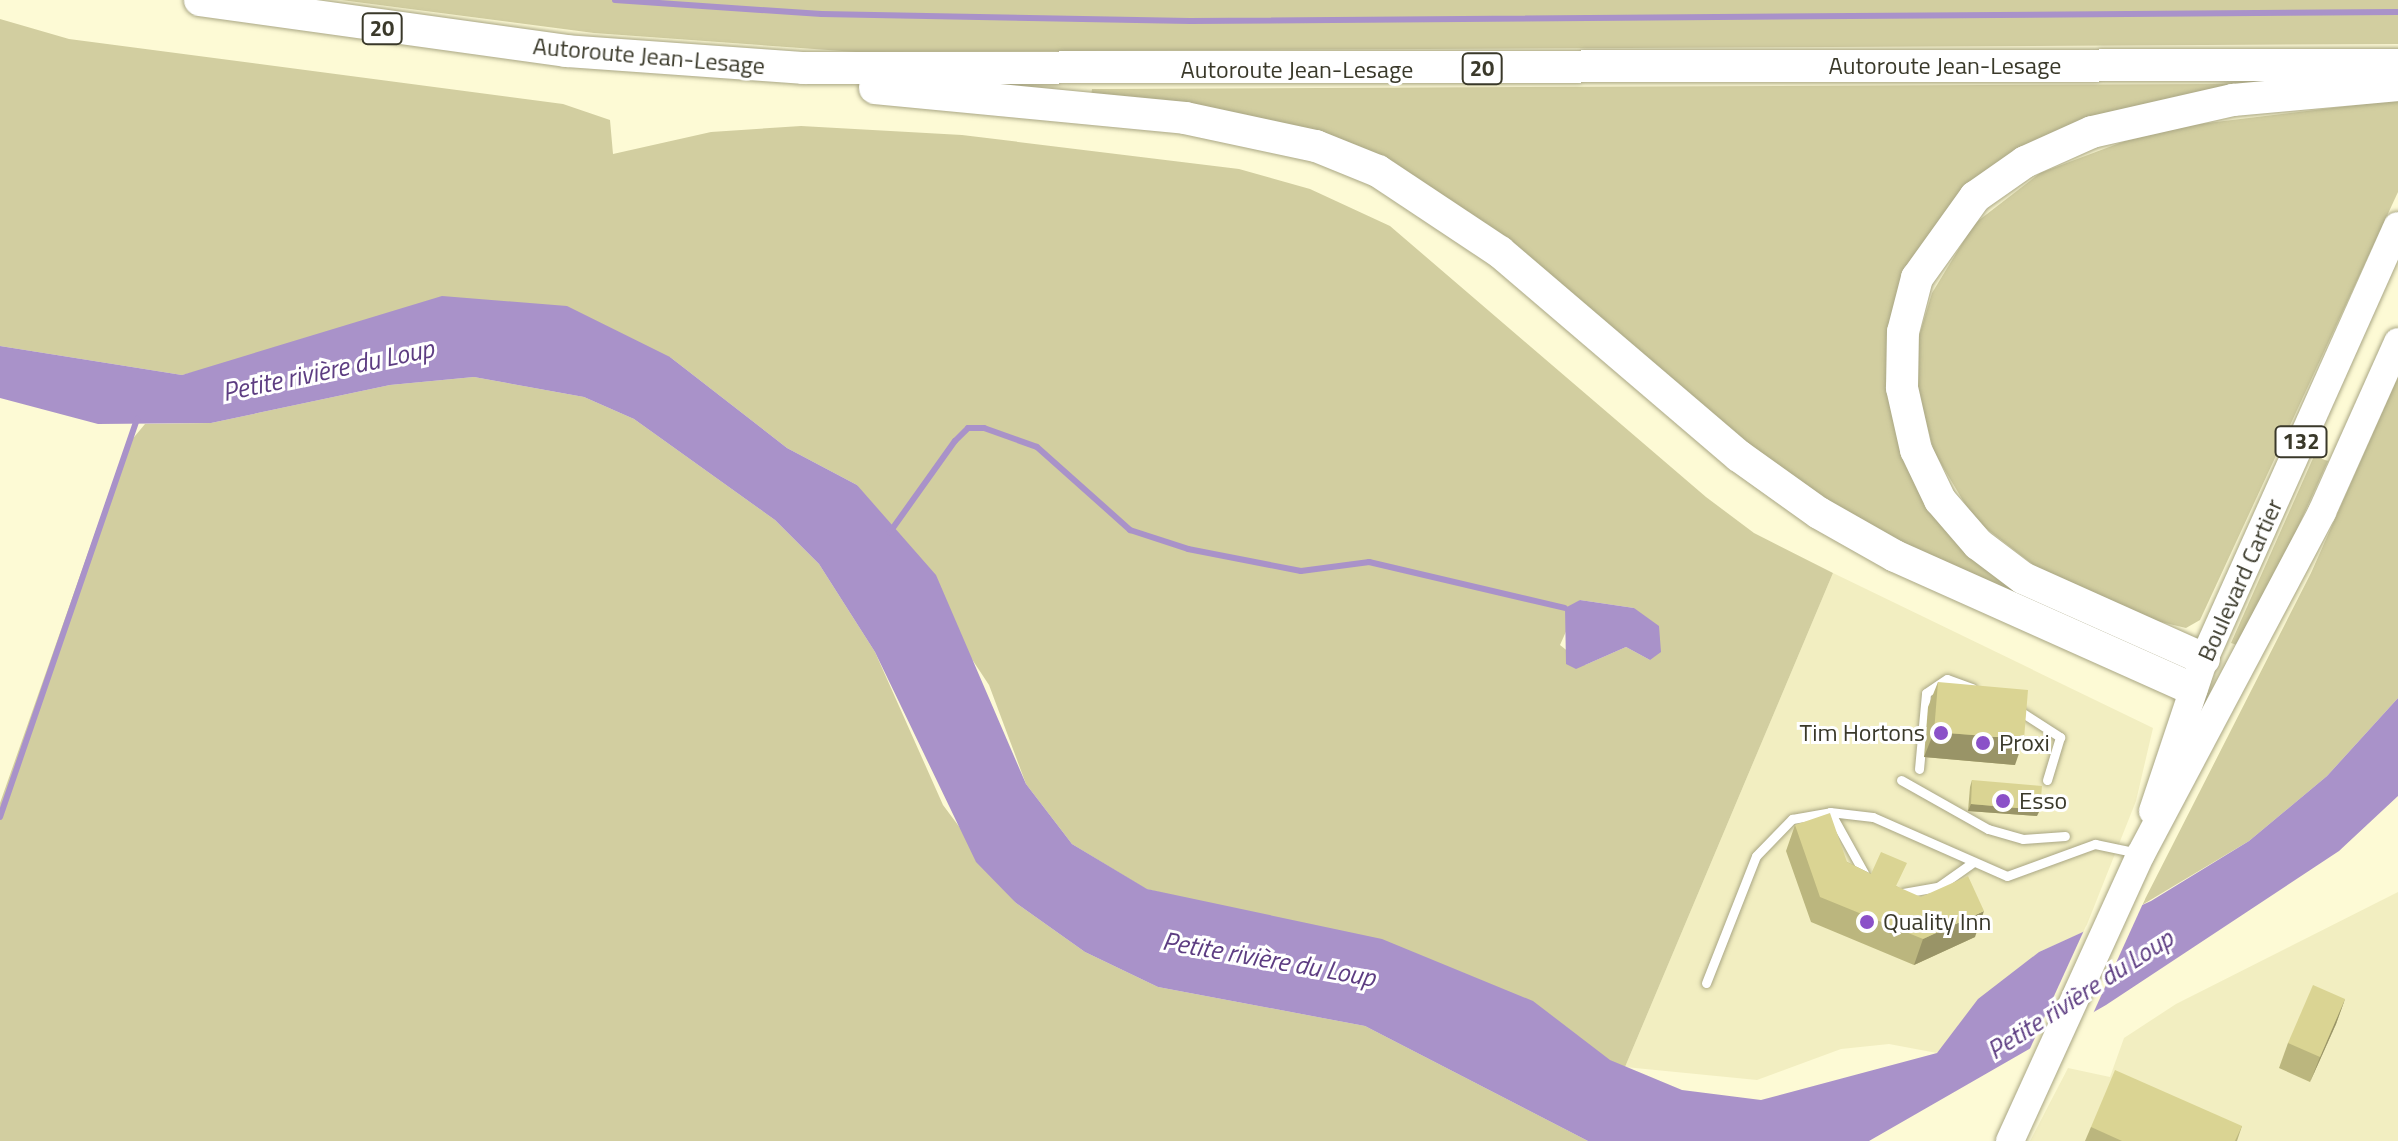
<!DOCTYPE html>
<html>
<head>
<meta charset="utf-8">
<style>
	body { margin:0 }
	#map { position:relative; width:2398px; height:1141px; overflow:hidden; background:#fdfad5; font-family:"Titillium Web",sans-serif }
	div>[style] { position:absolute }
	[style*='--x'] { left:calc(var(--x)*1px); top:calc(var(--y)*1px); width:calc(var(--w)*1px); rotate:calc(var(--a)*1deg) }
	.built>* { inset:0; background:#f2eec1 }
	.green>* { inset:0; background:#d2cea0 }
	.water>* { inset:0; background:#a992c9 }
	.pier>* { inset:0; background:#fdfad5 }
	.stream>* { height:6px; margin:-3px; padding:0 3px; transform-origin:3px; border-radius:3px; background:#a992c9 }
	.roads { filter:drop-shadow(0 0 2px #a9a684) drop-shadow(0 0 2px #a9a684) }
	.service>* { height:9px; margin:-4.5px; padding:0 4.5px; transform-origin:4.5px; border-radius:4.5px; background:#fff }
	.primary>* { height:28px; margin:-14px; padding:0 14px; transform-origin:14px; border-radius:14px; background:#fff }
	.motorway>* { height:32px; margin:-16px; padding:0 16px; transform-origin:16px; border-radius:16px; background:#fff }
	.wall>* { inset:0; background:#bbb67e }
	.shaded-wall>* { inset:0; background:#999467 }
	.building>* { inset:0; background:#dad493 }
	.dots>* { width:22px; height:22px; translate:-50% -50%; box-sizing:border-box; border:4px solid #fff; border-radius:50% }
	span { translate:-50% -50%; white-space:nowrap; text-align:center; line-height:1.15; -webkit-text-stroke:6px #fff; paint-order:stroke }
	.shield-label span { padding:2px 6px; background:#fff; border:2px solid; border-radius:6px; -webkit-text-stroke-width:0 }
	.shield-label { font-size:22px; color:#3a392a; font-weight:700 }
	.street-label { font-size:24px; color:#3a392a }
	.poi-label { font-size:24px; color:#3a392a }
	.right { translate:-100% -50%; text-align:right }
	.left { translate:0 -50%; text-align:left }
	.water-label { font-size:26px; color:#5d3d82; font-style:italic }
</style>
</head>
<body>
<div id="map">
	<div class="built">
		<i style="clip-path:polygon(1833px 573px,2153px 728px,2136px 801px,2084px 932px,2039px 952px,1937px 1053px,1889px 1044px,1841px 1049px,1757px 1080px,1625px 1067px)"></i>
		<i style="clip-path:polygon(2398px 892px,2398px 1141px,2030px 1141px,2068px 1068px,2110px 1077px,2124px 1038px,2176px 1004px)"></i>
	</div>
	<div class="green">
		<i style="clip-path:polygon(341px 0,2398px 0,2398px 44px,856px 52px,594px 33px)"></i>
		<i style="clip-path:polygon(evenodd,0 19px,69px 39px,563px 104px,610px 120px,613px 154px,711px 132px,801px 126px,962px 135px,1239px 169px,1310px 189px,1390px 226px,1706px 497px,1754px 533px,1833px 573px,1625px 1067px,1231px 910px,1146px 889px,1072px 844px,1026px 784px,989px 685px,857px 485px,787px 448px,670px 357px,281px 351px,182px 375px,0 346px,0 19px,1580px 600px,1634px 608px,1650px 660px,1626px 647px,1585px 665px,1560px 645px,1580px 600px)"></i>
		<i style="clip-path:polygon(2228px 84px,2228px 90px,2107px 113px,2021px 149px,1903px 288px,1925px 494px,2161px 653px,2158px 659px,1882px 537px,1764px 459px,1490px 228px,1393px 163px,1091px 96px,1092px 89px)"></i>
		<i style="clip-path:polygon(2398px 100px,2398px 192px,2200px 620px,2186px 628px,2140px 617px,2040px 570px,1974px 519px,1934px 452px,1916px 383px,1917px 343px,1932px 293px,1974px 224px,2040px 173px,2125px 141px,2191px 125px)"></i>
		<i style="clip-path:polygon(474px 377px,584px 397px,634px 419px,775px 520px,819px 564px,875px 652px,943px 805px,1016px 903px,1085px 952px,1158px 987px,1365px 1026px,1588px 1141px,0 1141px,0 803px,125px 448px,145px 424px,211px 423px,390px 385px)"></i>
		<i style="clip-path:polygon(2398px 377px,2398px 698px,2327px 776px,2249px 841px,2142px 905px,2311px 573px)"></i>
		<i style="clip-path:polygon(2314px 456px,2328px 461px,2265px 600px,2237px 645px,2231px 643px)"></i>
	</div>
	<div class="water">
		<i style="clip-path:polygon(442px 296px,567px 306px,670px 357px,787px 448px,857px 485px,936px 575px,1026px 784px,1072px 844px,1147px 889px,1382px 939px,1533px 1001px,1610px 1060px,1682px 1090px,1761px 1100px,1937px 1053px,1978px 999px,2039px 952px,2151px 901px,2249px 841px,2327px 776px,2398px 698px,2398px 796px,2339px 851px,2106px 1005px,1869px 1141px,1588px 1141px,1365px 1026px,1158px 987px,1085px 952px,1016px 903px,976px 862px,875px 652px,819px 564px,775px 520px,634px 419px,584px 397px,474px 377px,390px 385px,211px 423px,98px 424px,0 398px,0 346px,182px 375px)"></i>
		<i style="clip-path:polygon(1580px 600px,1634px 608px,1659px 626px,1661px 652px,1650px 660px,1626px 647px,1576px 669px,1566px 664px,1565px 608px)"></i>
	</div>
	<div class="pier">
		<i style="clip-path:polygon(2145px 899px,2091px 1018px,2028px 1053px,2086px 926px)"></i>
	</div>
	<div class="stream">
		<i style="--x:615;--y:0;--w:207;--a:3.9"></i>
		<i style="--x:822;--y:14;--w:368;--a:1.1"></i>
		<i style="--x:1190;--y:21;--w:1208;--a:-0.43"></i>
		<i style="--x:890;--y:532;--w:112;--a:-54.5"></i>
		<i style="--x:955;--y:441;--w:18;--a:-45"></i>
		<i style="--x:968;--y:428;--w:16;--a:0"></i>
		<i style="--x:984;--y:428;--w:56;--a:19.7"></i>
		<i style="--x:1037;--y:447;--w:125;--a:41.7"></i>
		<i style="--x:1130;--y:530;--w:61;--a:18.1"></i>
		<i style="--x:1188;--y:549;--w:115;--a:11"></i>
		<i style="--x:1301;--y:571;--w:69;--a:-7.5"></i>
		<i style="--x:1369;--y:562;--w:201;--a:13.2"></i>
		<i style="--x:0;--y:817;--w:421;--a:-71"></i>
	</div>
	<div class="roads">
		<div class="service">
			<i style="--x:2015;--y:708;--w:54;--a:32.8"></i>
			<i style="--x:2060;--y:737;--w:45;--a:106.8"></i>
			<i style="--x:1919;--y:769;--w:76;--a:-84.7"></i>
			<i style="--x:1926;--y:693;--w:25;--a:-34"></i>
			<i style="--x:1947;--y:679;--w:27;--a:20"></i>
			<i style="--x:1901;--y:780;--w:100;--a:29.4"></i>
			<i style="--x:1988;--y:829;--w:36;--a:16"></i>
			<i style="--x:2023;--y:839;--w:42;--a:-4.1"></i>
			<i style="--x:1830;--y:812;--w:72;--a:60.9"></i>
			<i style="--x:1903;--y:893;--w:36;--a:-10"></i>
			<i style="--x:1938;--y:887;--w:42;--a:-35.2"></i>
			<i style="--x:1706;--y:983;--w:136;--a:-68.5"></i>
			<i style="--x:1756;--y:856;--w:52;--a:-45.8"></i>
			<i style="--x:1792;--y:819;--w:39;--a:-10"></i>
			<i style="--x:1830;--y:812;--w:43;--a:6.6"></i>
			<i style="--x:1873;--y:817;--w:146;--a:23.8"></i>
			<i style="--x:2007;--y:876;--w:94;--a:-20"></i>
			<i style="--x:2095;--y:844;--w:44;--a:11.8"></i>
		</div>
		<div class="primary">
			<i style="--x:2153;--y:811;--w:160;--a:-71.5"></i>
			<i style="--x:2204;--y:659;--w:474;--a:-65.9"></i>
			<i style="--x:2010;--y:1141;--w:315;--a:-65.5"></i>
			<i style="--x:2141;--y:854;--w:387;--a:-62.1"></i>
			<i style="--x:2322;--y:512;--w:186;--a:-65.9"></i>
		</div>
		<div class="motorway">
			<i style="--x:200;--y:0;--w:370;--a:7.9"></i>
			<i style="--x:566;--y:51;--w:238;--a:4.1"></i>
			<i style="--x:803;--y:68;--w:1595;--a:-0.11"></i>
			<i style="--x:875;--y:88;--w:311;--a:5.5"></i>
			<i style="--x:1185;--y:118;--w:134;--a:12.1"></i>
			<i style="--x:1316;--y:146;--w:67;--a:22"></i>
			<i style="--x:1378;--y:171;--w:146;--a:33.6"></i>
			<i style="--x:1500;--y:252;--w:314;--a:40.5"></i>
			<i style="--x:1739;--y:456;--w:98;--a:35.5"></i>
			<i style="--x:1819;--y:513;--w:87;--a:29.5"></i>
			<i style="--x:1895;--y:556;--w:325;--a:24.1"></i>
			<i style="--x:2204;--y:659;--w:198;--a:-155.9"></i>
			<i style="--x:2023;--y:578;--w:56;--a:-142.9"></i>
			<i style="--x:1978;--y:544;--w:58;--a:-130.8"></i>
			<i style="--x:1940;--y:500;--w:55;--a:-115.6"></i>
			<i style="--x:1916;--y:450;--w:64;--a:-102.7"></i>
			<i style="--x:1902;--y:388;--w:56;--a:-89"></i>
			<i style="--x:1903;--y:332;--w:56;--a:-75.5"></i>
			<i style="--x:1917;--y:278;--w:100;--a:-54.4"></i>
			<i style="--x:1975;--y:197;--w:61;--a:-35"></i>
			<i style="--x:2025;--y:162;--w:73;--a:-24.1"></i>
			<i style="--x:2092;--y:132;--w:145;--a:-12.8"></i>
			<i style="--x:2233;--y:100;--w:166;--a:-5.2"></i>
		</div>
	</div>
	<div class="wall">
		<i style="clip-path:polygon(1938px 682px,2015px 765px,1924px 757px,1928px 707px)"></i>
		<i style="clip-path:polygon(1972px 780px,2037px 816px,1968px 811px,1970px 787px)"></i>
		<i style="clip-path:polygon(1795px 825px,1847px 862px,1898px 887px,1975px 937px,1914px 965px,1811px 922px,1786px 851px)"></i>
		<i style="clip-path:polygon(2345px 999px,2336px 1024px,2310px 1082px,2279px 1068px,2288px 1043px)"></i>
		<i style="clip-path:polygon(2242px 1126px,2237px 1141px,2085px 1141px,2091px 1127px)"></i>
	</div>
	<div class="shaded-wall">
		<i style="clip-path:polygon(1934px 732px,2024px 739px,2015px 765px,1924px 757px)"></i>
		<i style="clip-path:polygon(1971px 804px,2040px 810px,2037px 816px,1968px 811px)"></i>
		<i style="clip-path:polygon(1984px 911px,1975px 937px,1914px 965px,1923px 939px)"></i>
		<i style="clip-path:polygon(2345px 999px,2336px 1024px,2310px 1082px,2320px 1057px)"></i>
	</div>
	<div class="building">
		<i style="clip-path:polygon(1938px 682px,2028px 690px,2024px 739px,1934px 732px)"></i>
		<i style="clip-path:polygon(1972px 780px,2042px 786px,2040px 810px,1971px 804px)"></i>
		<i style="clip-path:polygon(1830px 813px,1847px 862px,1871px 874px,1881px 852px,1907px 863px,1896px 886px,1921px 897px,1968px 876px,1984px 911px,1923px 939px,1820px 897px,1795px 825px)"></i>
		<i style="clip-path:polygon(2313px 985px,2345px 999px,2320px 1057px,2288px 1043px)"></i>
		<i style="clip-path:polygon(2115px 1070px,2242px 1126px,2235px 1141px,2122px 1141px,2091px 1127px)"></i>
	</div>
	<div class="dots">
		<i style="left:1941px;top:733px;background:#8b51c8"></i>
		<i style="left:1983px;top:743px;background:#8b51c8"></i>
		<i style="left:2003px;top:801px;background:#8b51c8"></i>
		<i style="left:1867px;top:922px;background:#8b51c8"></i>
	</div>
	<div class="shield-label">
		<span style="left:382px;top:29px">20</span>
		<span style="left:1482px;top:69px">20</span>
		<span style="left:2301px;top:442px">132</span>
	</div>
	<div class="street-label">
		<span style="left:649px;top:56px;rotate:5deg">Autoroute Jean-Lesage</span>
		<span style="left:1945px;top:66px">Autoroute Jean-Lesage</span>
		<span style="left:1297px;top:70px">Autoroute Jean-Lesage</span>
		<span style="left:2240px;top:580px;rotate:-66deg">Boulevard Cartier</span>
	</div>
	<div class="poi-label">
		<span class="right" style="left:1925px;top:733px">Tim Hortons</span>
		<span class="left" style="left:1999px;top:743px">Proxi</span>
		<span class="left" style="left:2019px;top:801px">Esso</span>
		<span class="left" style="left:1883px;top:922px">Quality Inn</span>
	</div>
	<div class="water-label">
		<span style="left:328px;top:370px;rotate:-12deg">Petite rivière du Loup</span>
		<span style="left:1269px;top:959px;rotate:10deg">Petite rivière du Loup</span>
		<span style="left:2080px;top:994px;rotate:-33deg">Petite rivière du Loup</span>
	</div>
</div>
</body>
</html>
